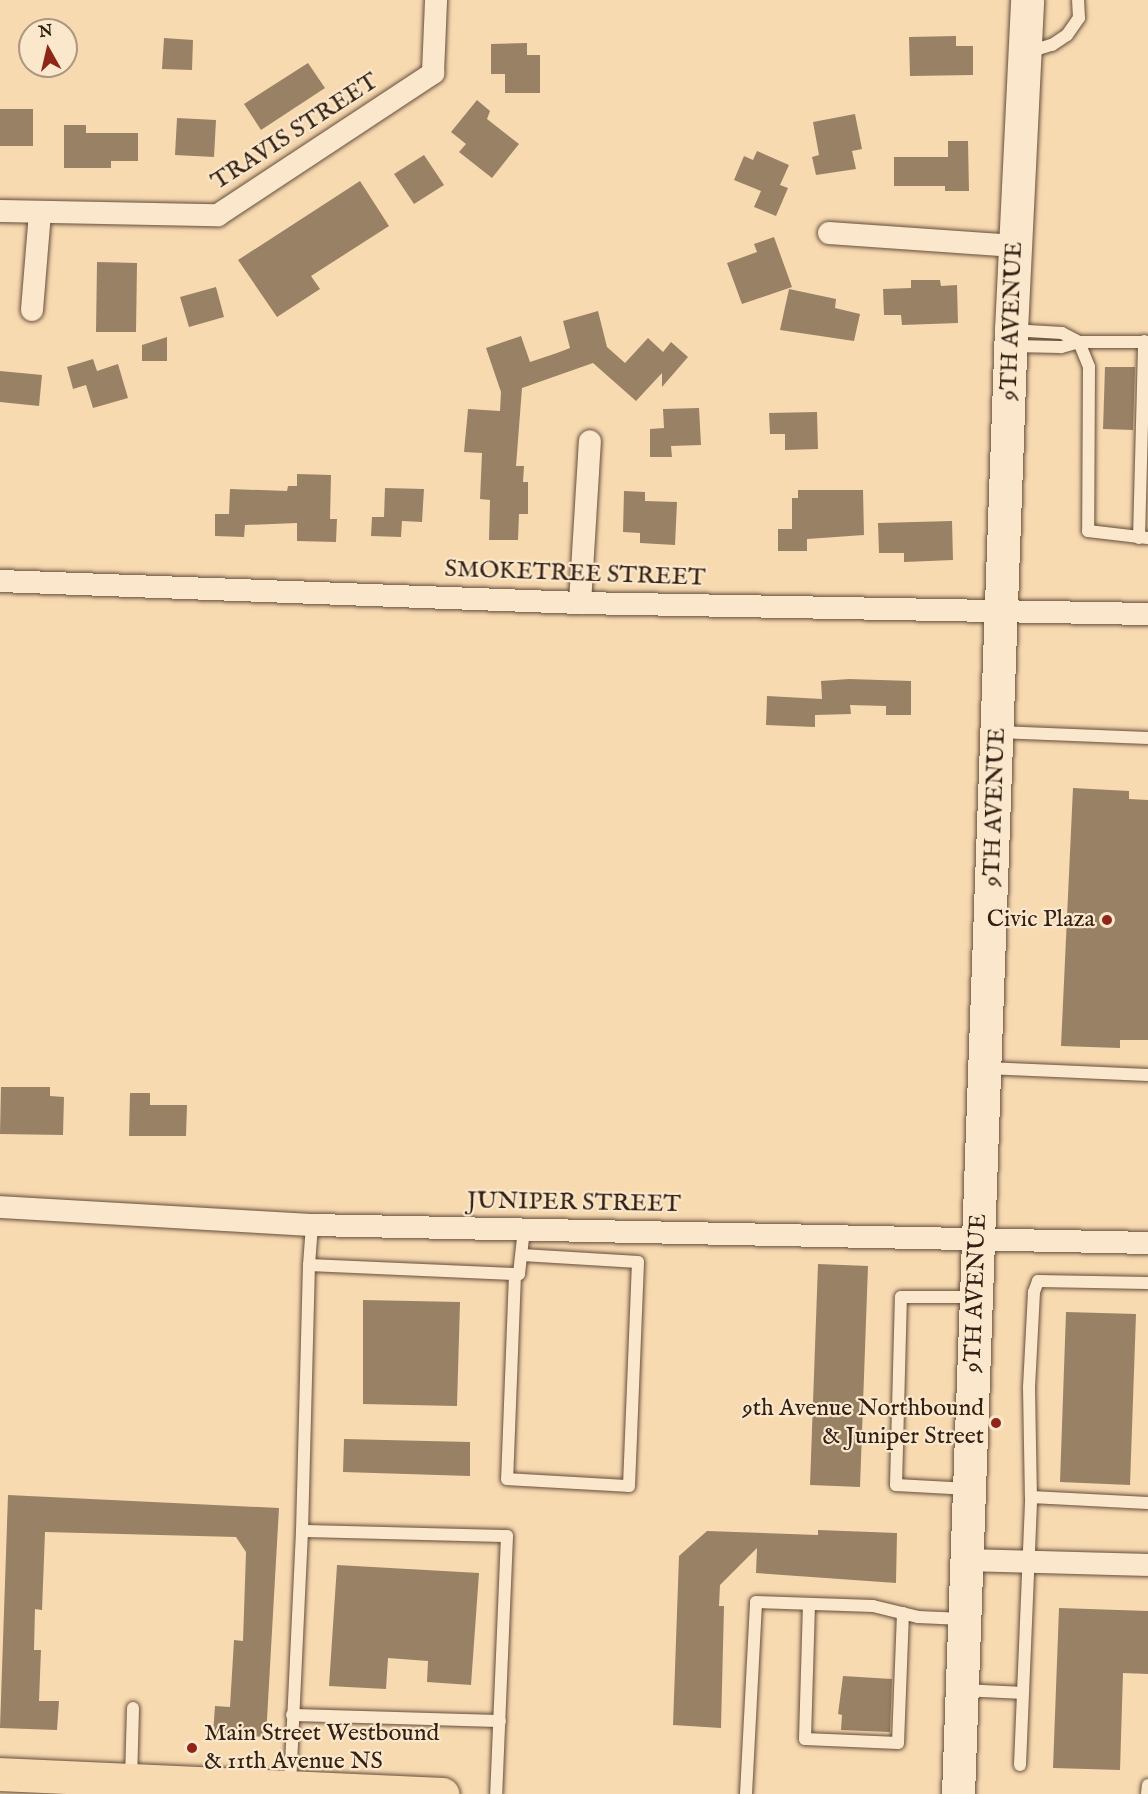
<!DOCTYPE html>
<html>
<head>
<meta charset="utf-8">
<style>
	body { margin:0 }
	#map { position:relative; width:1148px; height:1794px; overflow:hidden; background:#f8dab1; font-family:"IM FELL English",serif }
	div>[style] { position:absolute }
	[style*='--x'] { left:calc(var(--x)*1px); top:calc(var(--y)*1px); width:calc(var(--w)*1px); rotate:calc(var(--a)*1deg) }
	.building>* { inset:0; background:#998166 }
	.roads { filter:drop-shadow(0 0 2px #644e3b) drop-shadow(0 0 2px #644e3b) }
	.lane>* { height:12px; margin:-6px; padding:0 6px; transform-origin:6px; border-radius:6px; background:#fae7cc }
	.street>* { height:22px; margin:-11px; padding:0 11px; transform-origin:11px; border-radius:11px; background:#fae7cc }
	.secondary>* { height:33px; margin:-16.5px; padding:0 16.5px; transform-origin:16.5px; border-radius:16.5px; background:#fae7cc }
	.primary>* { height:33px; margin:-16.5px; padding:0 16.5px; transform-origin:16.5px; border-radius:16.5px; background:#f8dab1 }
	.dots>* { width:16px; height:16px; translate:-50% -50%; box-sizing:border-box; border:3px solid #fae7cc; border-radius:50% }
	span { translate:-50% -50%; white-space:nowrap; text-align:center; line-height:1.15; -webkit-text-stroke:4.5px #fae7cc; paint-order:stroke }
	.street-label { font-size:24px; color:#322014 }
	.poi-label { font-size:24px; color:#322014 }
	.right { translate:-100% -50%; text-align:right }
	.left { translate:0 -50%; text-align:left }
	.north { position:absolute; left:18px; top:18px; width:60px; height:60px; box-sizing:border-box; background:#fae7cc; border:2px solid #aa9782; border-radius:50%; rotate:352deg; font-size:16px; font-weight:700; line-height:24px; text-align:center; color:#322014 }
	.north::after { content:''; display:block; margin:auto; width:21px; height:27px; background:#8f2418; clip-path:polygon(50% 0,100% 100%,50% 72%,0 100%) }
</style>
</head>
<body>
<div id="map">
	<div class="building">
		<i style="clip-path:polygon(956px 36px,956px 46px,973px 46px,973px 75px,910px 76px,909px 37px)"></i>
		<i style="clip-path:polygon(164px 38px,193px 40px,192px 70px,162px 69px)"></i>
		<i style="clip-path:polygon(527px 43px,527px 55px,540px 55px,540px 93px,505px 93px,505px 74px,491px 74px,491px 44px)"></i>
		<i style="clip-path:polygon(308px 63px,325px 88px,261px 130px,244px 104px)"></i>
		<i style="clip-path:polygon(477px 100px,490px 111px,487px 119px,519px 144px,492px 178px,459px 152px,466px 144px,451px 132px)"></i>
		<i style="clip-path:polygon(0 109px,33px 109px,33px 146px,0 146px)"></i>
		<i style="clip-path:polygon(855px 114px,862px 149px,852px 151px,856px 169px,816px 175px,812px 157px,819px 155px,813px 122px)"></i>
		<i style="clip-path:polygon(177px 118px,216px 120px,214px 157px,175px 155px)"></i>
		<i style="clip-path:polygon(64px 125px,86px 125px,86px 133px,138px 133px,138px 161px,111px 161px,111px 168px,64px 168px)"></i>
		<i style="clip-path:polygon(948px 141px,968px 141px,969px 191px,945px 191px,945px 186px,894px 186px,894px 157px,948px 157px)"></i>
		<i style="clip-path:polygon(757px 151px,789px 165px,780px 185px,788px 188px,776px 216px,754px 207px,761px 191px,734px 180px,744px 156px,753px 160px)"></i>
		<i style="clip-path:polygon(424px 155px,444px 185px,414px 204px,394px 174px)"></i>
		<i style="clip-path:polygon(360px 181px,389px 226px,311px 276px,320px 289px,277px 317px,238px 260px)"></i>
		<i style="clip-path:polygon(774px 237px,792px 287px,742px 304px,727px 263px,757px 252px,754px 244px)"></i>
		<i style="clip-path:polygon(97px 262px,137px 263px,136px 332px,96px 332px)"></i>
		<i style="clip-path:polygon(911px 280px,940px 280px,941px 286px,957px 285px,958px 323px,902px 325px,901px 315px,884px 315px,883px 289px,911px 288px)"></i>
		<i style="clip-path:polygon(216px 287px,224px 317px,189px 327px,180px 297px)"></i>
		<i style="clip-path:polygon(789px 289px,836px 299px,835px 308px,860px 314px,854px 341px,780px 330px)"></i>
		<i style="clip-path:polygon(598px 311px,607px 347px,625px 363px,648px 338px,663px 352px,671px 342px,688px 357px,662px 387px,662px 373px,636px 401px,593px 363px,522px 388px,516px 466px,524px 466px,523px 482px,528px 482px,528px 514px,519px 514px,518px 540px,489px 540px,490px 500px,480px 499px,482px 453px,464px 452px,468px 409px,500px 411px,501px 392px,486px 348px,521px 336px,530px 362px,557px 353px,570px 348px,563px 321px)"></i>
		<i style="clip-path:polygon(167px 337px,167px 361px,142px 361px,142px 345px)"></i>
		<i style="clip-path:polygon(93px 359px,97px 371px,118px 364px,128px 398px,93px 408px,86px 385px,73px 389px,67px 367px)"></i>
		<i style="clip-path:polygon(1105px 367px,1135px 367px,1133px 430px,1103px 429px)"></i>
		<i style="clip-path:polygon(0 371px,42px 375px,39px 406px,0 402px)"></i>
		<i style="clip-path:polygon(699px 408px,701px 445px,671px 446px,672px 457px,650px 457px,650px 429px,664px 428px,663px 409px)"></i>
		<i style="clip-path:polygon(817px 412px,818px 449px,785px 450px,785px 434px,770px 434px,769px 413px)"></i>
		<i style="clip-path:polygon(297px 474px,331px 475px,330px 519px,337px 519px,336px 542px,297px 541px,297px 523px,245px 525px,244px 537px,215px 536px,215px 514px,229px 514px,230px 489px,287px 491px,288px 486px,297px 486px)"></i>
		<i style="clip-path:polygon(385px 488px,424px 489px,422px 522px,402px 521px,401px 537px,371px 536px,372px 517px,384px 517px)"></i>
		<i style="clip-path:polygon(798px 490px,863px 490px,864px 535px,807px 539px,807px 551px,778px 551px,778px 529px,792px 529px,792px 498px,798px 498px)"></i>
		<i style="clip-path:polygon(624px 491px,645px 492px,645px 501px,677px 502px,675px 545px,640px 543px,640px 533px,623px 532px)"></i>
		<i style="clip-path:polygon(952px 521px,953px 560px,904px 562px,904px 553px,879px 553px,878px 523px)"></i>
		<i style="clip-path:polygon(849px 679px,911px 681px,911px 715px,886px 715px,886px 706px,850px 705px,851px 714px,815px 715px,815px 727px,766px 725px,767px 696px,822px 699px,821px 681px)"></i>
		<i style="clip-path:polygon(1073px 788px,1129px 791px,1129px 799px,1148px 800px,1148px 1040px,1120px 1040px,1120px 1048px,1061px 1046px)"></i>
		<i style="clip-path:polygon(1px 1087px,50px 1087px,50px 1096px,64px 1097px,63px 1135px,0 1134px)"></i>
		<i style="clip-path:polygon(130px 1093px,150px 1093px,150px 1105px,187px 1105px,186px 1136px,129px 1136px)"></i>
		<i style="clip-path:polygon(818px 1264px,868px 1266px,860px 1487px,810px 1485px)"></i>
		<i style="clip-path:polygon(363px 1300px,460px 1302px,457px 1406px,363px 1404px)"></i>
		<i style="clip-path:polygon(1066px 1312px,1136px 1314px,1130px 1485px,1060px 1482px)"></i>
		<i style="clip-path:polygon(344px 1439px,470px 1442px,470px 1476px,343px 1472px)"></i>
		<i style="clip-path:polygon(8px 1495px,279px 1508px,266px 1737px,213px 1734px,215px 1706px,230px 1707px,234px 1640px,243px 1641px,246px 1552px,236px 1537px,45px 1532px,42px 1610px,35px 1609px,34px 1650px,41px 1650px,39px 1701px,59px 1701px,57px 1730px,0 1728px)"></i>
		<i style="clip-path:polygon(818px 1530px,897px 1533px,896px 1583px,756px 1573px,757px 1548px,720px 1585px,719px 1606px,724px 1606px,721px 1728px,673px 1725px,679px 1556px,707px 1531px,818px 1535px)"></i>
		<i style="clip-path:polygon(337px 1565px,479px 1573px,471px 1685px,427px 1682px,428px 1661px,388px 1658px,386px 1689px,329px 1686px)"></i>
		<i style="clip-path:polygon(1059px 1608px,1148px 1611px,1148px 1674px,1123px 1673px,1120px 1770px,1053px 1768px)"></i>
		<i style="clip-path:polygon(843px 1676px,892px 1679px,890px 1732px,841px 1730px,842px 1715px,838px 1714px)"></i>
	</div>
	<div class="roads">
		<div class="lane">
			<i style="--x:1025;--y:53;--w:28;--a:-17"></i>
			<i style="--x:1052;--y:45;--w:18;--a:-34"></i>
			<i style="--x:1067;--y:35;--w:21;--a:-55"></i>
			<i style="--x:1079;--y:18;--w:18;--a:-93"></i>
			<i style="--x:1011;--y:330;--w:51;--a:3.4"></i>
			<i style="--x:1062;--y:333;--w:19;--a:28"></i>
			<i style="--x:1079;--y:342;--w:19;--a:164"></i>
			<i style="--x:1061;--y:347;--w:49;--a:-178.8"></i>
			<i style="--x:1148;--y:342;--w:69;--a:180"></i>
			<i style="--x:1079;--y:342;--w:27;--a:68"></i>
			<i style="--x:1089;--y:367;--w:164;--a:90.3"></i>
			<i style="--x:1088;--y:531;--w:60;--a:6.7"></i>
			<i style="--x:1139;--y:538;--w:197;--a:-88.5"></i>
			<i style="--x:998;--y:732;--w:150;--a:2.3"></i>
			<i style="--x:986;--y:1068;--w:162;--a:2.5"></i>
			<i style="--x:309;--y:1265;--w:40;--a:-85.7"></i>
			<i style="--x:515;--y:1274;--w:205;--a:92.2"></i>
			<i style="--x:507;--y:1479;--w:122;--a:3.3"></i>
			<i style="--x:629;--y:1486;--w:224;--a:-87.7"></i>
			<i style="--x:638;--y:1262;--w:116;--a:-176.5"></i>
			<i style="--x:1148;--y:1283;--w:110;--a:-179"></i>
			<i style="--x:1038;--y:1281;--w:12;--a:110"></i>
			<i style="--x:1034;--y:1292;--w:95;--a:93"></i>
			<i style="--x:1029;--y:1387;--w:110;--a:89"></i>
			<i style="--x:1031;--y:1497;--w:117;--a:2.9"></i>
			<i style="--x:969;--y:1489;--w:73;--a:-176.9"></i>
			<i style="--x:896;--y:1485;--w:188;--a:-88.5"></i>
			<i style="--x:901;--y:1297;--w:73;--a:0"></i>
			<i style="--x:302;--y:1531;--w:266;--a:-88.5"></i>
			<i style="--x:309;--y:1265;--w:210;--a:2.5"></i>
			<i style="--x:519;--y:1274;--w:45;--a:-83.7"></i>
			<i style="--x:809;--y:1604;--w:135;--a:91.7"></i>
			<i style="--x:805;--y:1739;--w:93;--a:2.5"></i>
			<i style="--x:898;--y:1743;--w:130;--a:-87.8"></i>
			<i style="--x:963;--y:1690;--w:60;--a:2.9"></i>
			<i style="--x:292;--y:1715;--w:208;--a:1.7"></i>
			<i style="--x:1020;--y:1765;--w:268;--a:-87.6"></i>
			<i style="--x:131;--y:1780;--w:72;--a:-88.4"></i>
			<i style="--x:290;--y:1786;--w:255;--a:-87.3"></i>
			<i style="--x:302;--y:1531;--w:205;--a:1.4"></i>
			<i style="--x:507;--y:1536;--w:258;--a:92.4"></i>
			<i style="--x:746;--y:1794;--w:192;--a:-87"></i>
			<i style="--x:756;--y:1602;--w:117;--a:2"></i>
			<i style="--x:873;--y:1606;--w:46;--a:13.7"></i>
			<i style="--x:918;--y:1617;--w:45;--a:2.5"></i>
			<i style="--x:1147;--y:1794;--w:9;--a:-84"></i>
		</div>
		<div class="street">
			<i style="--x:0;--y:211;--w:218;--a:1.1"></i>
			<i style="--x:218;--y:215;--w:258;--a:-33.4"></i>
			<i style="--x:433;--y:73;--w:73;--a:-87.6"></i>
			<i style="--x:829;--y:233;--w:186;--a:4"></i>
			<i style="--x:32;--y:310;--w:98;--a:-85.3"></i>
			<i style="--x:0;--y:581;--w:580;--a:2.17"></i>
			<i style="--x:580;--y:603;--w:568;--a:1.11"></i>
			<i style="--x:580;--y:603;--w:162;--a:-86.5"></i>
			<i style="--x:0;--y:1207;--w:313;--a:3.3"></i>
			<i style="--x:312;--y:1225;--w:836;--a:1.23"></i>
			<i style="--x:967;--y:1560;--w:181;--a:1.6"></i>
		</div>
		<div class="secondary">
			<i style="--x:958;--y:1794;--w:1465;--a:-87.93"></i>
			<i style="--x:1011;--y:330;--w:330;--a:-87.2"></i>
		</div>
		<div class="primary">
			<i style="--x:0;--y:1774;--w:443;--a:2.6"></i>
		</div>
	</div>
	<div class="dots">
		<i style="left:1107px;top:920px;background:#8f2418"></i>
		<i style="left:996px;top:1423px;background:#8f2418"></i>
		<i style="left:192px;top:1748px;background:#8f2418"></i>
	</div>
	<div class="street-label">
		<span style="left:295px;top:132px;rotate:-33deg">TRAVIS STREET</span>
		<span style="left:1012px;top:321px;rotate:-88deg">9TH AVENUE</span>
		<span style="left:575px;top:574px;rotate:2deg">SMOKETREE STREET</span>
		<span style="left:995px;top:807px;rotate:-88deg">9TH AVENUE</span>
		<span style="left:574px;top:1203px;rotate:1deg">JUNIPER STREET</span>
		<span style="left:976px;top:1293px;rotate:-88deg">9TH AVENUE</span>
	</div>
	<div class="poi-label">
		<span class="right" style="left:1095px;top:920px">Civic Plaza</span>
		<span class="right" style="left:984px;top:1423px">9th Avenue Northbound<br>&amp; Juniper Street</span>
		<span class="left" style="left:204px;top:1748px">Main Street Westbound<br>&amp; 11th Avenue NS</span>
	</div>
	<div class="north">N</div>
</div>
</body>
</html>
